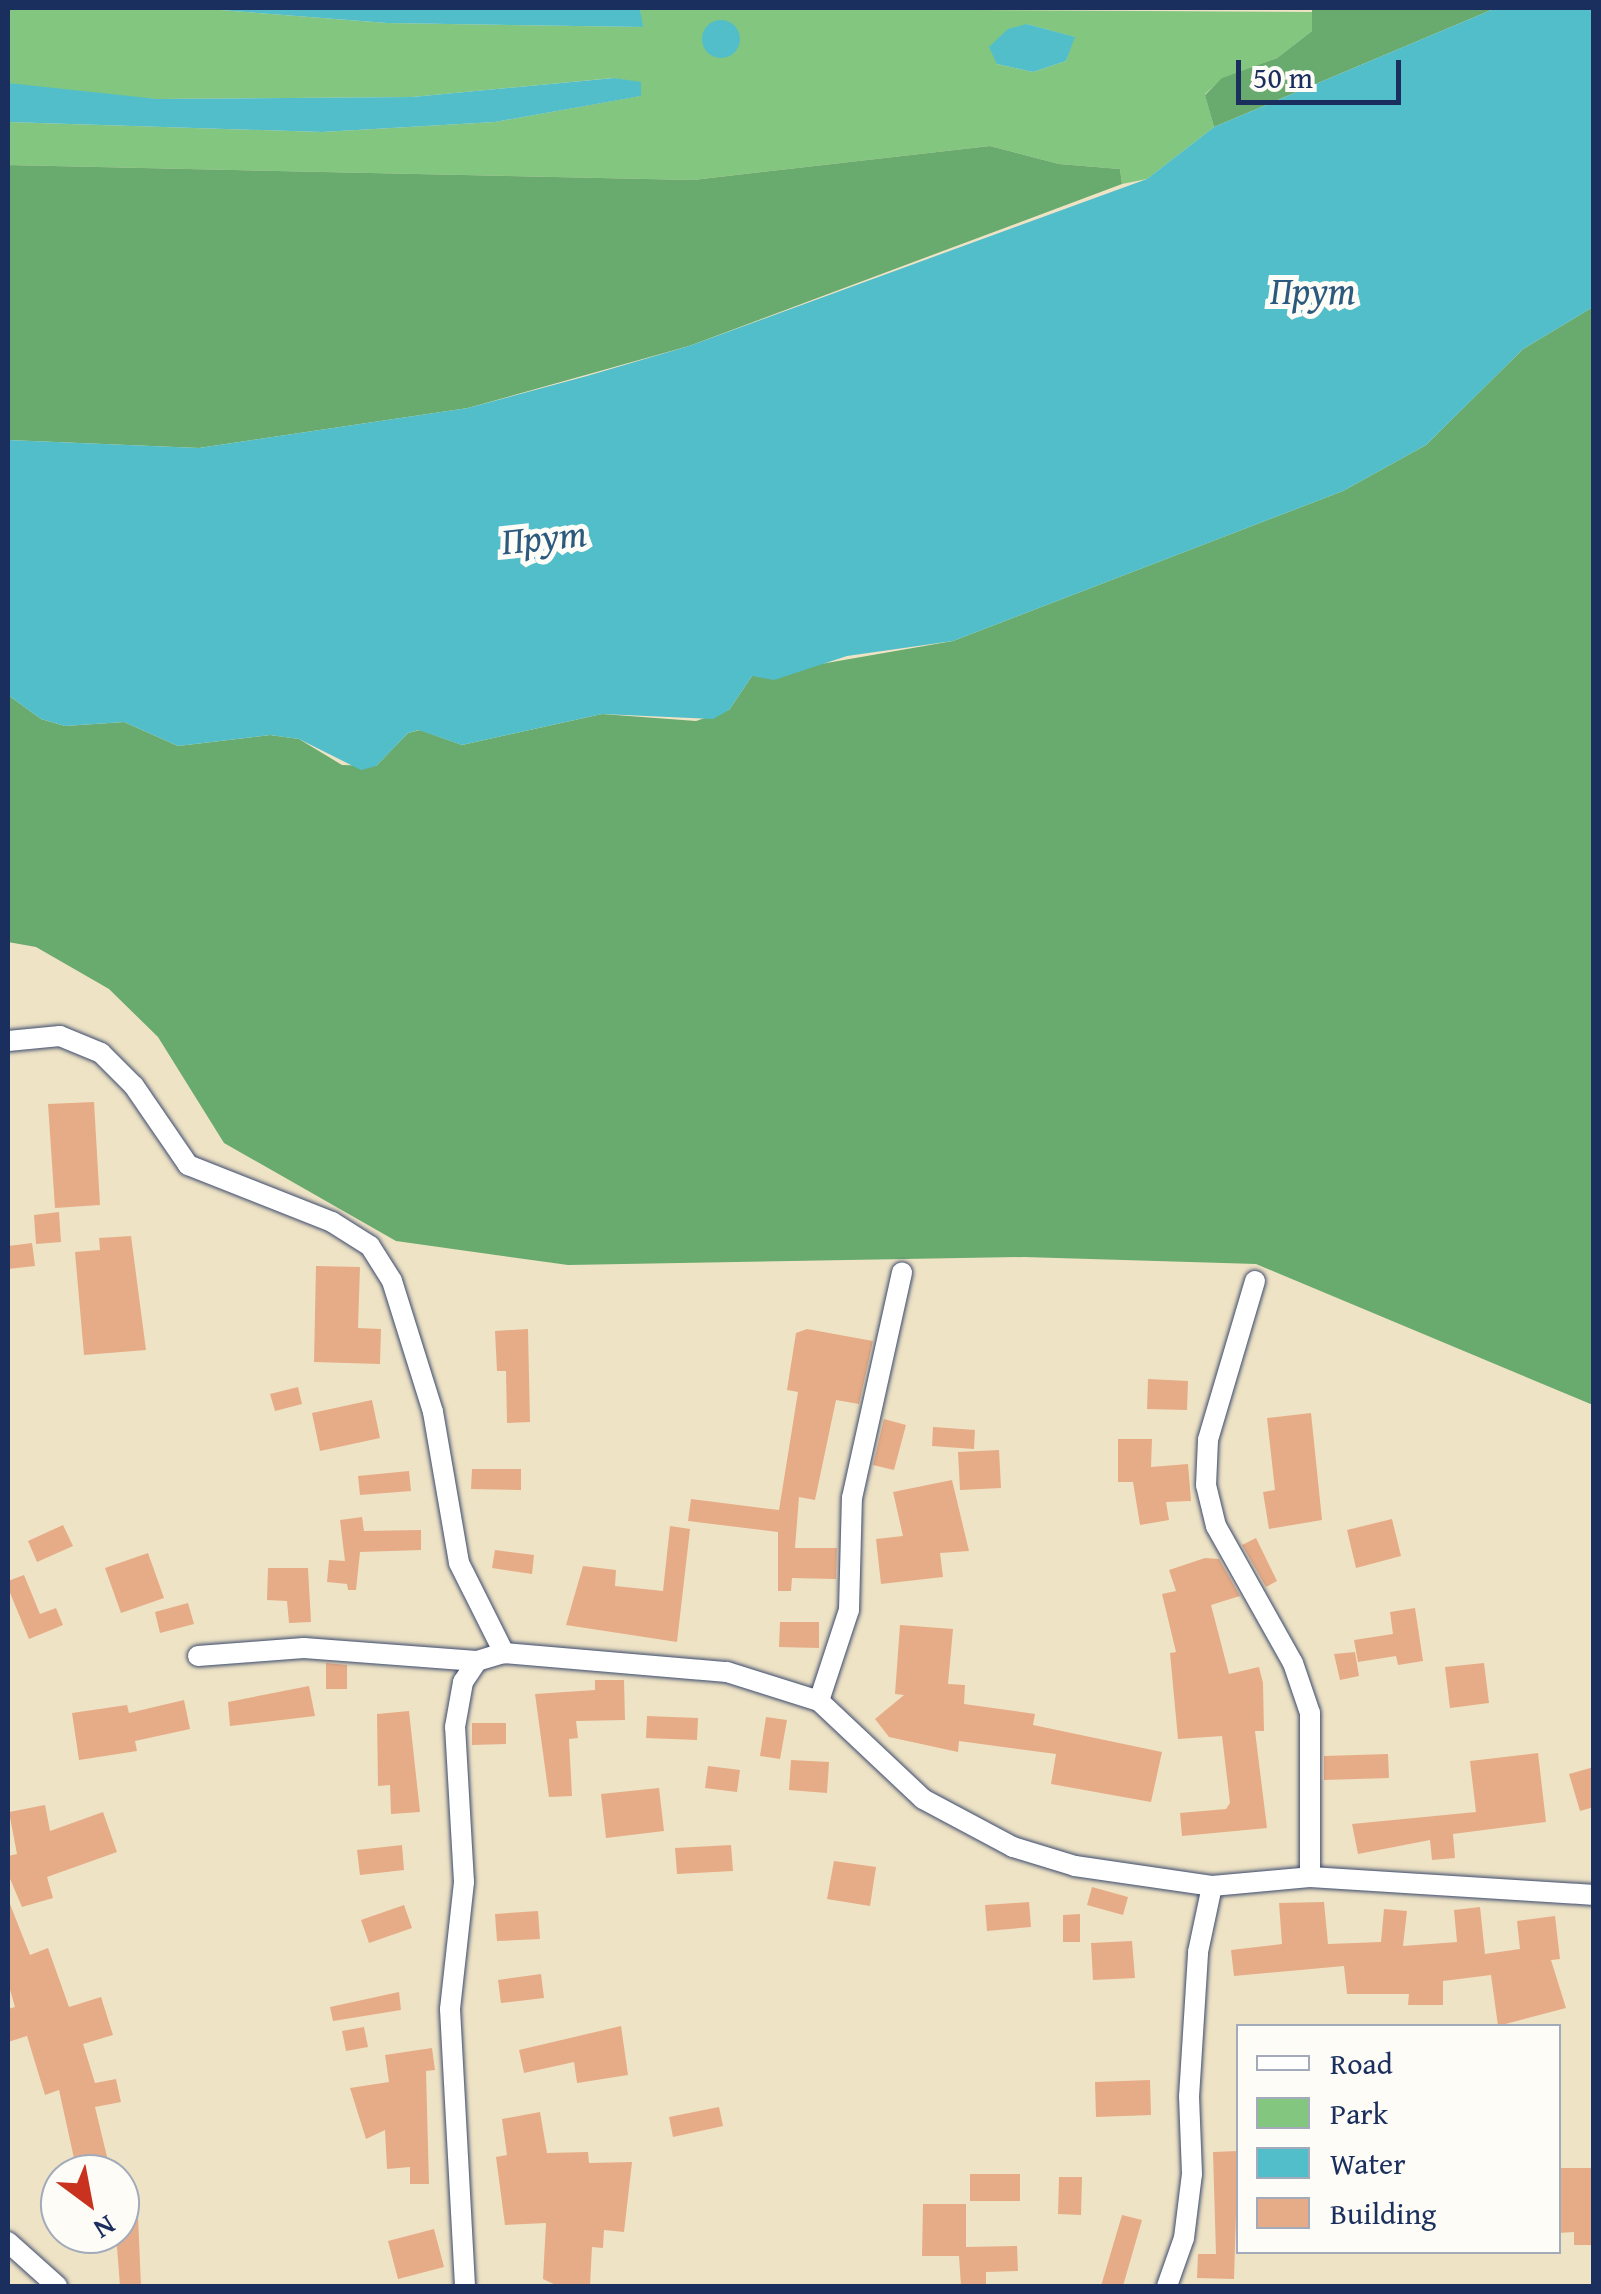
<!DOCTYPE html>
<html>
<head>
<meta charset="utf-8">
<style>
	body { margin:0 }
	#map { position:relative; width:1601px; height:2294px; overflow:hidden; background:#efe3c5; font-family:"Gentium Book Plus",serif }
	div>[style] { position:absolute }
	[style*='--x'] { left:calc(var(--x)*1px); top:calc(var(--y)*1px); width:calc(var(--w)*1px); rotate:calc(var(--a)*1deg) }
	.green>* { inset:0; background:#82c680 }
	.forest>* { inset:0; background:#69ab6e }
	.water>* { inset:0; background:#51beca }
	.round { border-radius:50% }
	.building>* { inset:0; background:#e6ac87 }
	.roads { filter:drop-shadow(0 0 2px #3b4a6d) drop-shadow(0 0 2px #3b4a6d) }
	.minor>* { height:20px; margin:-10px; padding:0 10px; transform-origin:10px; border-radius:10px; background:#fff }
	span { translate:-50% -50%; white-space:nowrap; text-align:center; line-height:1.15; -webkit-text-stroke:10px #fdfcf7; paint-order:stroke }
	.water-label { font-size:38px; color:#2b5a7e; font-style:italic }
	.frame { position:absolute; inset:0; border:10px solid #1b2f5e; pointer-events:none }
	.legend { position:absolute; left:1236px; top:2024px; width:325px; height:230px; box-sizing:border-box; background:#fdfcf7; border:2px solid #a3aaba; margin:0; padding:12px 18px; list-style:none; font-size:30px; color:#1b2f5e }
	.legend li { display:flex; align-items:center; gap:20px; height:50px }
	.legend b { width:50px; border:2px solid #a3aaba }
	.north { position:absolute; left:40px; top:2154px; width:100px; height:100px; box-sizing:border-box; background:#fdfcf7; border:2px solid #a3aaba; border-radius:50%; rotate:148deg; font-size:28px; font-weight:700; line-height:40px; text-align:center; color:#1b2f5e }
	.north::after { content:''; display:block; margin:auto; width:35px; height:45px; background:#c8321e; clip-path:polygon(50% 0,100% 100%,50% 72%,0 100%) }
	.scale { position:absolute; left:1236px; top:60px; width:165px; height:45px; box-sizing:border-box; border:5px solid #1b2f5e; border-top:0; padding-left:12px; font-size:30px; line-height:35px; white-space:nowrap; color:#1b2f5e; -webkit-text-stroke:8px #fdfcf7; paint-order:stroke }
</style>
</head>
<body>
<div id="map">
	<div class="green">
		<i style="clip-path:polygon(evenodd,8px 8px,194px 8px,387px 23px,642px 27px,640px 8px,1314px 12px,1312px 31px,1277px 58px,1223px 78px,1205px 94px,1214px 127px,1147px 179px,1122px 184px,1120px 169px,1059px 164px,990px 146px,693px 180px,8px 165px,8px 122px,322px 132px,495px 122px,640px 96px,641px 83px,613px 78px,412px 97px,157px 99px,56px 93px,8px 83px,8px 8px,1027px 24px,1074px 37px,1066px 61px,1033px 72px,997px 64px,1027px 24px)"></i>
	</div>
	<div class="forest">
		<i style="clip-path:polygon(1312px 8px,1496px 8px,1214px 127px,1205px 95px,1222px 78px,1277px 58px,1312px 31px)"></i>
		<i style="clip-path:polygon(990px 146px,1059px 164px,1120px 169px,1122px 184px,689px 346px,468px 408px,199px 448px,8px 440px,8px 165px,693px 180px)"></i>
		<i style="clip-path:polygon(1593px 307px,1593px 1405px,1256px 1264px,1024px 1257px,568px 1265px,396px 1241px,224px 1143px,158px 1037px,109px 989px,36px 947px,8px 942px,8px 695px,41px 719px,65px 726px,124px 722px,178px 746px,270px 735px,299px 739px,342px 765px,376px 766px,408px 733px,420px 730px,462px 745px,602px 714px,696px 721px,729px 710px,752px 676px,953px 641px,1343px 491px,1426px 445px,1523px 349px)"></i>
	</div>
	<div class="water">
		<i style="clip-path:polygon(194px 8px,640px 8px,643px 27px,387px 23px)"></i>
		<i style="clip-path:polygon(1496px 8px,1593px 8px,1593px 307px,1523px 349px,1426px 445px,1343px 491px,953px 641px,847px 656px,774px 680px,752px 676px,729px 710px,713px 719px,602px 714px,462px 745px,419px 730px,408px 733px,376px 766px,361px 770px,299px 739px,270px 735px,178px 746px,124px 722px,65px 726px,41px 719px,8px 695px,8px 440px,199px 448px,468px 408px,587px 376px,689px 346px,1147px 179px,1214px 127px)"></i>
		<i class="round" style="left:702px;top:20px;width:38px;height:38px"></i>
		<i style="clip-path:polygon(1027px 24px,1075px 37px,1066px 61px,1033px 72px,997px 64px,989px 47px,1008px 29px)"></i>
		<i style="clip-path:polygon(614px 78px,641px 82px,641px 96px,495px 122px,322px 132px,8px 122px,8px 83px,157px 99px,412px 97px)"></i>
	</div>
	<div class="building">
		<i style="clip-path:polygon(94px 1102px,100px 1205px,55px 1208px,48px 1104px)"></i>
		<i style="clip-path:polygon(59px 1212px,61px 1242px,36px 1244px,34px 1215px)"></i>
		<i style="clip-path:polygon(131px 1236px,146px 1350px,84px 1355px,75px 1252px,100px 1250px,99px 1238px)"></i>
		<i style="clip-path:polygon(32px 1243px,35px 1266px,8px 1269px,8px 1246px)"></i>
		<i style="clip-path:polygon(316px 1266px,360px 1267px,358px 1328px,381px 1329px,380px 1364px,314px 1362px)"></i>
		<i style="clip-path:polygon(528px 1329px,530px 1422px,507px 1423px,506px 1371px,497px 1371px,495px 1331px)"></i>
		<i style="clip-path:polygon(807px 1329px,873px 1341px,859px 1404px,836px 1400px,815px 1500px,799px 1497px,795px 1548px,837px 1548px,836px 1579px,792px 1578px,791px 1591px,778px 1591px,778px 1532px,688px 1521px,691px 1499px,779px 1510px,798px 1392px,787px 1390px,796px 1333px)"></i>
		<i style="clip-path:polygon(1148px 1379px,1188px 1381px,1187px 1410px,1147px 1409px)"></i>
		<i style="clip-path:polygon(298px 1387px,302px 1404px,275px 1411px,270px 1394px)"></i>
		<i style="clip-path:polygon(372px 1400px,380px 1438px,320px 1451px,312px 1413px)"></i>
		<i style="clip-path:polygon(1311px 1413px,1322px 1520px,1269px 1529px,1263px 1492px,1275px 1490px,1267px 1418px)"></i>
		<i style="clip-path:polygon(884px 1419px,906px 1425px,894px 1470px,873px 1465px)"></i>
		<i style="clip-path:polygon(933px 1427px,975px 1430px,974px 1449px,932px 1446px)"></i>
		<i style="clip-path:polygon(1118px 1439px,1152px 1439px,1151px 1467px,1188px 1464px,1191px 1501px,1166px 1502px,1169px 1520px,1140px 1525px,1133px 1482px,1118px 1482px)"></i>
		<i style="clip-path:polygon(999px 1450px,1001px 1488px,960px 1490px,958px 1452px)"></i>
		<i style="clip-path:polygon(472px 1469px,521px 1469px,521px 1490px,471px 1489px)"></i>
		<i style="clip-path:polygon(409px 1471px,411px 1491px,360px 1495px,358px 1476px)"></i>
		<i style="clip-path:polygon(952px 1480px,969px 1551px,940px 1553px,943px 1577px,881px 1584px,876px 1539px,903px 1536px,893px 1492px)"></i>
		<i style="clip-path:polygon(362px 1517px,364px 1531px,421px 1530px,421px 1550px,360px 1552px,356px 1590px,348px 1590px,347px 1584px,327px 1582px,329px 1560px,345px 1561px,340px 1520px)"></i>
		<i style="clip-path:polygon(1392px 1519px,1401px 1556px,1356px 1568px,1347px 1530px)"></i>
		<i style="clip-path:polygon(63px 1525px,73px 1546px,37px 1562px,28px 1541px)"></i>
		<i style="clip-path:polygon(670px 1526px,690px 1529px,677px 1642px,566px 1625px,583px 1566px,616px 1570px,615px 1586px,663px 1591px)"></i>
		<i style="clip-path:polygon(1256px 1538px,1277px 1581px,1266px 1587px,1242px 1545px)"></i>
		<i style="clip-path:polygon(495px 1550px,534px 1555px,532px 1574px,492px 1568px)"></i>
		<i style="clip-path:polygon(148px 1553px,164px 1598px,121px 1613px,105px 1568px)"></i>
		<i style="clip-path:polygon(1205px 1558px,1219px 1559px,1240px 1596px,1211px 1605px,1229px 1674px,1259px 1667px,1263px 1683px,1264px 1731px,1255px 1731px,1267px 1828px,1182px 1836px,1180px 1813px,1226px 1809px,1230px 1803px,1222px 1736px,1178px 1739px,1170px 1653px,1176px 1652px,1162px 1594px,1176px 1591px,1169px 1570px)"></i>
		<i style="clip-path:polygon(268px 1568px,308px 1568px,311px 1622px,289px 1623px,287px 1601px,267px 1600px)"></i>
		<i style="clip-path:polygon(24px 1575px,40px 1614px,56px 1608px,63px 1625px,29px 1639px,8px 1588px,8px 1581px)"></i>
		<i style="clip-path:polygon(188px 1603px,194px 1624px,160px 1633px,155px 1612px)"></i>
		<i style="clip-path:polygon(1415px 1608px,1423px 1661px,1398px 1665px,1396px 1656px,1358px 1662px,1354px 1640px,1393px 1634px,1390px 1612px)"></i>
		<i style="clip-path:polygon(780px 1622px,819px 1622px,819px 1648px,779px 1647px)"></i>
		<i style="clip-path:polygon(900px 1625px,953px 1629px,948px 1684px,965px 1685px,964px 1704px,1035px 1714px,1033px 1725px,1162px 1752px,1151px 1802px,1051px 1784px,1056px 1754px,959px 1741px,958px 1752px,889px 1737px,875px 1719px,904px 1695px,895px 1694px)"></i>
		<i style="clip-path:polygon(1355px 1652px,1359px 1676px,1340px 1680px,1334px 1654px)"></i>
		<i style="clip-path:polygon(326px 1663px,347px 1665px,347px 1689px,326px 1689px)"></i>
		<i style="clip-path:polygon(1484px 1663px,1489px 1703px,1450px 1708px,1445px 1667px)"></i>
		<i style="clip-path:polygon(595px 1680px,624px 1680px,625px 1720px,576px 1721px,578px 1738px,569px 1739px,572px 1796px,549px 1797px,535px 1694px,595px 1690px)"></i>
		<i style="clip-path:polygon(309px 1686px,315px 1716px,230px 1726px,228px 1702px)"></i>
		<i style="clip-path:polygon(184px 1700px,190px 1729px,135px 1741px,137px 1751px,79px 1760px,72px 1713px,127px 1705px,129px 1713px)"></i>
		<i style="clip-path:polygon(409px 1711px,420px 1812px,391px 1814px,390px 1785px,378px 1786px,377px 1714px)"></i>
		<i style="clip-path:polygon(647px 1716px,698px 1718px,697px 1740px,646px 1738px)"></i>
		<i style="clip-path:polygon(766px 1717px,787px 1720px,780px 1759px,760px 1756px)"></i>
		<i style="clip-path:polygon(472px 1723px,506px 1723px,506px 1744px,472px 1745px)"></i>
		<i style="clip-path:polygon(1538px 1753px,1546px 1822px,1453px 1834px,1455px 1858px,1432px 1860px,1430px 1840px,1358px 1854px,1352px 1824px,1476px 1812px,1470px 1761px)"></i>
		<i style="clip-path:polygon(1388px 1754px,1389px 1778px,1324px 1780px,1324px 1756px)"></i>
		<i style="clip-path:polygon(791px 1760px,829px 1762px,827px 1793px,789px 1790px)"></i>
		<i style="clip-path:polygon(708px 1766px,740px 1770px,737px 1792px,705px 1788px)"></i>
		<i style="clip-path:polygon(1594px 1767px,1594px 1807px,1580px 1811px,1569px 1774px)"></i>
		<i style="clip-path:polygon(659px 1788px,664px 1831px,606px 1838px,601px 1794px)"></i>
		<i style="clip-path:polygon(45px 1805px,50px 1831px,103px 1812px,117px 1852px,47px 1877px,53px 1898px,22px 1907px,8px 1874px,8px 1856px,17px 1854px,9px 1812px)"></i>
		<i style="clip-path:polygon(402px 1845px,404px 1870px,360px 1875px,357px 1850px)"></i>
		<i style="clip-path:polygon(731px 1845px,733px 1871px,677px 1874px,675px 1848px)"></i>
		<i style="clip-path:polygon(834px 1861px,876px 1867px,870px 1906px,827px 1899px)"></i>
		<i style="clip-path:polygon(1092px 1887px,1128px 1897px,1123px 1915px,1087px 1905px)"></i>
		<i style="clip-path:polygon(8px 1899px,30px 1955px,48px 1948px,69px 2007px,101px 1997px,113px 2035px,83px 2044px,95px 2083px,116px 2079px,121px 2102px,95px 2107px,109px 2165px,77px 2172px,59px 2090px,45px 2095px,27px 2036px,8px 2042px,8px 2009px,15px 2007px,8px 1983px)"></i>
		<i style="clip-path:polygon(1029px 1902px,1031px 1927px,987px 1931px,985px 1905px)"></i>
		<i style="clip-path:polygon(1324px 1902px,1328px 1944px,1381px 1942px,1384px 1909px,1407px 1911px,1403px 1946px,1457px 1942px,1454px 1910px,1480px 1907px,1485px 1954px,1520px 1949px,1517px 1921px,1555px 1916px,1560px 1959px,1551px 1960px,1566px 2008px,1498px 2026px,1491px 1975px,1443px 1981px,1443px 2005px,1408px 2005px,1409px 1994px,1347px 1994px,1344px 1966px,1234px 1976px,1231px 1950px,1282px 1944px,1279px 1903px)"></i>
		<i style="clip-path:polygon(404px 1905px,412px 1928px,369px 1943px,361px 1920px)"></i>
		<i style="clip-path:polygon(538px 1911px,540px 1939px,497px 1941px,495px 1914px)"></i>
		<i style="clip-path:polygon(1080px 1914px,1080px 1942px,1063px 1942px,1063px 1915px)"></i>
		<i style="clip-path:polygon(1132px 1941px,1135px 1978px,1093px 1980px,1091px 1943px)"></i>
		<i style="clip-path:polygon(541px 1974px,544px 1998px,501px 2003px,498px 1980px)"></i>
		<i style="clip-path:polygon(399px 1992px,401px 2010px,333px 2021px,330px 2007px)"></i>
		<i style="clip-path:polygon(621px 2026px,628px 2075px,577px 2083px,574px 2062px,524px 2073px,519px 2050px)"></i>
		<i style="clip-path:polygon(364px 2027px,368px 2047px,346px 2051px,342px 2031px)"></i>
		<i style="clip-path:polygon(432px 2048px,435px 2070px,426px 2071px,429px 2184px,410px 2184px,410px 2167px,387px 2169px,385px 2130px,366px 2139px,350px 2088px,389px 2082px,385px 2055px)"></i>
		<i style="clip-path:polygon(1150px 2080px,1151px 2115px,1096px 2117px,1095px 2082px)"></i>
		<i style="clip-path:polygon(719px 2107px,723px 2126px,673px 2137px,669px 2117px)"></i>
		<i style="clip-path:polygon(540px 2112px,547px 2153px,588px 2152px,589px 2163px,632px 2162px,624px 2232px,604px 2230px,603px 2248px,592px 2247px,590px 2286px,558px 2286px,543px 2279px,546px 2223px,505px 2225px,496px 2157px,507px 2155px,502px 2119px)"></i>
		<i style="clip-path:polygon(1238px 2151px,1234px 2279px,1197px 2278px,1198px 2254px,1216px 2254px,1213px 2152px)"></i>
		<i style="clip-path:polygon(1558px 2168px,1594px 2168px,1594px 2245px,1574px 2245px,1574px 2232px,1558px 2233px)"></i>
		<i style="clip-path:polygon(970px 2174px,1020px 2174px,1020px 2201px,970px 2201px)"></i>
		<i style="clip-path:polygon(1059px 2177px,1082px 2177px,1081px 2215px,1058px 2214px)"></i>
		<i style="clip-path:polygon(923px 2204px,966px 2204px,966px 2247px,1017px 2246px,1018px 2271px,986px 2272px,986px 2286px,961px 2286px,959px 2256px,922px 2256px)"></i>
		<i style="clip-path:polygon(1122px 2215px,1142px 2220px,1123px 2286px,1101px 2286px)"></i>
		<i style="clip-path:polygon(138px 2216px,141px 2286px,120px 2286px,116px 2234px,120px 2218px)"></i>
		<i style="clip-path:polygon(434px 2229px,444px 2267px,398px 2279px,388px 2241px)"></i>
	</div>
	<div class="roads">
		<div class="minor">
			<i style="--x:8;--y:1041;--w:52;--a:-5.5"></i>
			<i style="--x:60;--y:1036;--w:44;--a:22.5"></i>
			<i style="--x:101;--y:1053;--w:47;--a:45"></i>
			<i style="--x:134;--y:1086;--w:96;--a:55.6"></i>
			<i style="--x:188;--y:1165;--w:155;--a:21.6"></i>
			<i style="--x:332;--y:1222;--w:45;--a:32.3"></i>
			<i style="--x:370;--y:1246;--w:41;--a:57.8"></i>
			<i style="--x:392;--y:1281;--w:137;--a:72.6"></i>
			<i style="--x:433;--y:1412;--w:153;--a:80.2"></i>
			<i style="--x:459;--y:1563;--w:101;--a:63.4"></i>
			<i style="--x:1255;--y:1281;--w:166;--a:106.5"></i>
			<i style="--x:1208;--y:1440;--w:45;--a:92.5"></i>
			<i style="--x:1206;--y:1485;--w:42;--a:76.3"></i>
			<i style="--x:1216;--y:1526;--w:157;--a:60.7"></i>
			<i style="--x:1293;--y:1663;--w:53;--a:71.2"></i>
			<i style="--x:1310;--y:1713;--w:164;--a:90"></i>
			<i style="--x:198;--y:1656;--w:106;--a:-4.3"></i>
			<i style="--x:304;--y:1648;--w:173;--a:4.3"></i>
			<i style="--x:477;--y:1661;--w:28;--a:-17"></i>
			<i style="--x:504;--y:1653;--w:224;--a:4.9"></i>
			<i style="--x:727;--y:1672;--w:96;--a:17.5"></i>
			<i style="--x:819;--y:1701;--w:143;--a:43.3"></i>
			<i style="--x:923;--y:1799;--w:102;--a:28.1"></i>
			<i style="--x:1013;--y:1847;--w:65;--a:17"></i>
			<i style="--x:1075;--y:1866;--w:138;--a:8.3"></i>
			<i style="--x:1212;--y:1886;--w:98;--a:-5.2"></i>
			<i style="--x:1310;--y:1877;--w:285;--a:3.6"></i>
			<i style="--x:819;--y:1701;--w:96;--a:-71.8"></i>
			<i style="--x:849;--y:1610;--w:112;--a:-88.5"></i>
			<i style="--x:852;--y:1498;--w:231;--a:-77.5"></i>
			<i style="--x:8;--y:2242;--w:66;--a:41.9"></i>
			<i style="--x:465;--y:2286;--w:277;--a:-93.1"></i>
			<i style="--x:450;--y:2009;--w:128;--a:-83.7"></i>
			<i style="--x:464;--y:1882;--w:155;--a:-93.3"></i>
			<i style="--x:455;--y:1727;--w:46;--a:-79.9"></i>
			<i style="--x:463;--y:1682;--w:25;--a:-56"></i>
			<i style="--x:1167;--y:2286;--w:51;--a:-70.5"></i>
			<i style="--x:1184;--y:2238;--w:64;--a:-82.9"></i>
			<i style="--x:1192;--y:2174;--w:77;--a:-92.2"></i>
			<i style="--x:1189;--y:2097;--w:145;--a:-86.4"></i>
			<i style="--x:1198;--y:1952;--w:67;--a:-78"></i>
		</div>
	</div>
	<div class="water-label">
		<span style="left:1313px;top:291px">Прут</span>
		<span style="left:544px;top:537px;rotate:-6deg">Прут</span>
	</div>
	<div class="frame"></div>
	<ul class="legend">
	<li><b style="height:12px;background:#fff"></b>Road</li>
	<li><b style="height:28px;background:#82c680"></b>Park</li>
	<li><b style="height:28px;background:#51beca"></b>Water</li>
	<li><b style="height:28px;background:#e6ac87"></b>Building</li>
	</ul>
	<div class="north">N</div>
	<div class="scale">50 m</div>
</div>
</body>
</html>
